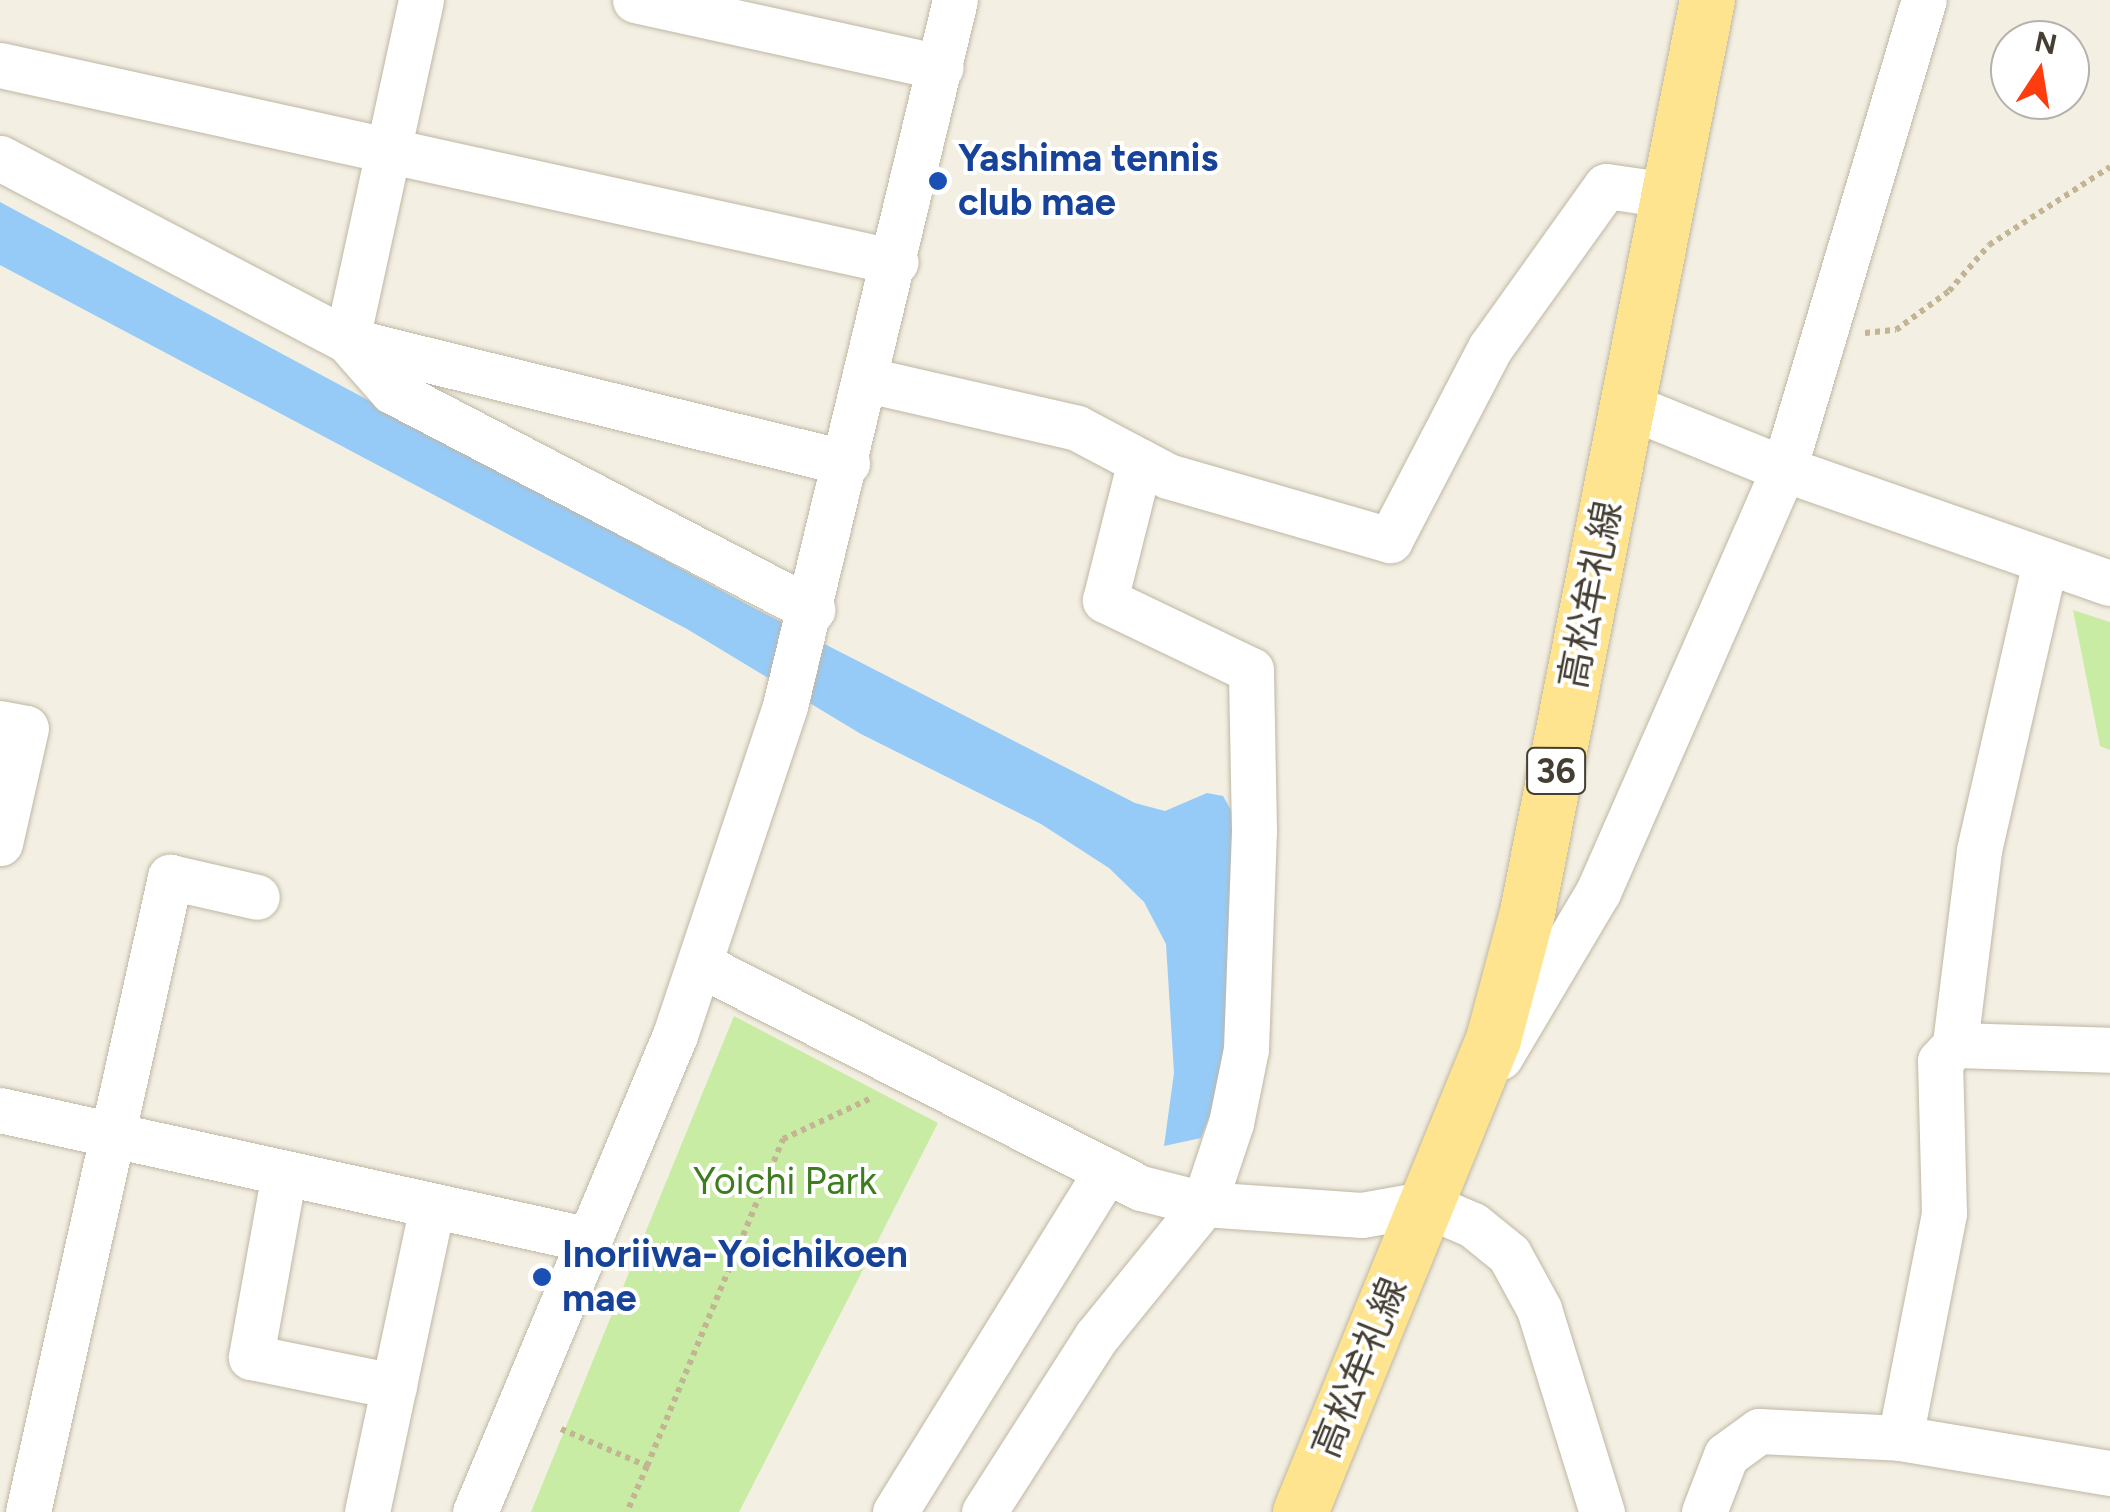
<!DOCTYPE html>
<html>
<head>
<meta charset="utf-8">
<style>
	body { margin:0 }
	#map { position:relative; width:2110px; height:1512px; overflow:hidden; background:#f3efe2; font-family:Figtree,"Noto Sans JP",sans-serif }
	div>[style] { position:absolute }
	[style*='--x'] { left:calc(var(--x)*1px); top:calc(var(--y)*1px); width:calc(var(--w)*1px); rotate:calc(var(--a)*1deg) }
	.green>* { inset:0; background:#c9eca5 }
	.water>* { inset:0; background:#96cbf8 }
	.path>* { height:6px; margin-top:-3px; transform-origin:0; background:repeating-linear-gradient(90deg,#c3b493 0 5px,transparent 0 10px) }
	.roads { filter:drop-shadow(0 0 2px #bfb7a4) drop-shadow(0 0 2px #bfb7a4) }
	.minor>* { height:45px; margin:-22.5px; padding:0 22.5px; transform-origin:22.5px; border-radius:22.5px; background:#fff }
	.major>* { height:55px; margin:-27.5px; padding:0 27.5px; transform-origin:27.5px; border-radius:27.5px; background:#ffe48f }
	.dots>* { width:28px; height:28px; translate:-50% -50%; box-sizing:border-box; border:5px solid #fff; border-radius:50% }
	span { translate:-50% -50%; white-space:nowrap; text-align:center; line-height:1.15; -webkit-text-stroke:8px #fff; paint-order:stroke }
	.shield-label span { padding:2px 8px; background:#fff; border:2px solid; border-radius:8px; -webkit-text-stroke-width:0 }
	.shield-label { font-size:35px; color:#453e32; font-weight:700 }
	.transit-label { font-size:38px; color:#164399; font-weight:700 }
	.left { translate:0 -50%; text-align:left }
	.street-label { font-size:38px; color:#453e32 }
	.park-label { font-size:38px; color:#3f7c20 }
	.north { position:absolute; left:1990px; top:20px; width:100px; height:100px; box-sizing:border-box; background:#fff; border:2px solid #b5b2ad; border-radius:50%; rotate:12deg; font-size:28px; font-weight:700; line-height:40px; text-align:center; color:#453e32 }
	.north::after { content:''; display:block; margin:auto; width:35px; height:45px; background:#ff3c0d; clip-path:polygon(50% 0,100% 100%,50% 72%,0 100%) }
</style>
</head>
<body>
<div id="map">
	<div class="green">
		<i style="clip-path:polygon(2073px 610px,2110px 622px,2110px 750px,2100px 746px)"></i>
		<i style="clip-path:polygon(734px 1016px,938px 1123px,739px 1512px,531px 1512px)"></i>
	</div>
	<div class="water">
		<i style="clip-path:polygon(0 202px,754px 608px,1135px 803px,1165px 811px,1207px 793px,1223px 796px,1242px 829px,1220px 1089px,1201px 1138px,1164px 1146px,1174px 1073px,1166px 944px,1144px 902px,1109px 868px,1041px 824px,861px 734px,687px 629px,0 265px)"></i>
	</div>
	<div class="path">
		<i style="--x:1865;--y:333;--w:31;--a:-6"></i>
		<i style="--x:1896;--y:330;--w:66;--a:-36.3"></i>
		<i style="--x:1949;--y:291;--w:61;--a:-49"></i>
		<i style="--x:1989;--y:245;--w:144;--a:-32.8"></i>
		<i style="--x:561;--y:1429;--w:94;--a:23.3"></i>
		<i style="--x:647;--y:1466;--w:50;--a:113.5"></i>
		<i style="--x:647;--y:1466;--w:354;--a:-67.4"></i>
		<i style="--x:783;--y:1139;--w:100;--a:-24.8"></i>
	</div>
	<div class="roads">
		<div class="minor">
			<i style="--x:421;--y:0;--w:348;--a:102.3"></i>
			<i style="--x:347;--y:340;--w:68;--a:48.6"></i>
			<i style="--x:392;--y:391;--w:474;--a:27.5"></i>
			<i style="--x:635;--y:0;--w:313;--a:12.4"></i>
			<i style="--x:0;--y:65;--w:917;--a:12.4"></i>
			<i style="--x:0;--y:158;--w:392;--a:27.7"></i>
			<i style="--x:347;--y:340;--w:515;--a:13.82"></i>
			<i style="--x:868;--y:380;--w:214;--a:12.9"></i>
			<i style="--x:1077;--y:428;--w:103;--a:27.8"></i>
			<i style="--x:1168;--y:476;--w:231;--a:16.1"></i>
			<i style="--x:1390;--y:540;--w:216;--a:-62.5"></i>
			<i style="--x:1490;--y:348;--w:199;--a:-54.4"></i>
			<i style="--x:1606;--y:186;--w:63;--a:8.3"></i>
			<i style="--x:1629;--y:406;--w:167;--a:22.1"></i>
			<i style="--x:1784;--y:469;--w:345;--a:19.3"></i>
			<i style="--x:2045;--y:562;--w:296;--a:102.9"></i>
			<i style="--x:1979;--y:851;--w:195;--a:97.1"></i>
			<i style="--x:1955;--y:1045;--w:155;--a:1.8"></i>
			<i style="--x:0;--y:723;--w:26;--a:11"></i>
			<i style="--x:26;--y:728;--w:118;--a:102.7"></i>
			<i style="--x:701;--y:965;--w:493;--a:26.9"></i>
			<i style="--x:1141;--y:1188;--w:65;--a:14.3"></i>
			<i style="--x:1204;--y:1204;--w:85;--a:-71.6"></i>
			<i style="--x:1231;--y:1123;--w:76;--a:-78.5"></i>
			<i style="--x:1246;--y:1049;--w:219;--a:-87.9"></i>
			<i style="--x:1254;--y:830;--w:160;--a:-91.1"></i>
			<i style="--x:1251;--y:670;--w:162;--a:-154.4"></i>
			<i style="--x:1105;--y:600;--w:143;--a:-75.9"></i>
			<i style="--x:1500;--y:1057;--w:192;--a:-59.3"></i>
			<i style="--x:1598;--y:892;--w:462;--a:-66.3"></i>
			<i style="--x:1784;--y:469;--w:489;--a:-73.4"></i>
			<i style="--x:0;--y:1110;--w:604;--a:12.43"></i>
			<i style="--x:284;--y:1173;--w:187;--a:100.2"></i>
			<i style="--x:251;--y:1357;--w:146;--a:11.5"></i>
			<i style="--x:1900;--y:1438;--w:229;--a:-78.9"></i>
			<i style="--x:1944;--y:1213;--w:152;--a:-91.5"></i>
			<i style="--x:1940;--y:1061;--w:22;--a:-47"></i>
			<i style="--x:28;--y:1512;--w:651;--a:-77.39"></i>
			<i style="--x:170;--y:877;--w:89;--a:12.9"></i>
			<i style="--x:367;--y:1512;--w:313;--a:-78"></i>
			<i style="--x:475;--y:1512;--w:517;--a:-67.25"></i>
			<i style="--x:675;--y:1035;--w:347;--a:-71.5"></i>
			<i style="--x:785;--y:706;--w:726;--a:-76.46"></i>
			<i style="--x:895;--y:1512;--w:402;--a:-58.2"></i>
			<i style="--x:984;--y:1512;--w:208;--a:-57.4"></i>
			<i style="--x:1096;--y:1337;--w:171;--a:-50.9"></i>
			<i style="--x:1204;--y:1204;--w:158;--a:4"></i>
			<i style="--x:1362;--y:1215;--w:63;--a:-10.1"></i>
			<i style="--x:1424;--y:1204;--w:53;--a:23.2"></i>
			<i style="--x:1473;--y:1225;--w:46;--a:38.9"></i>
			<i style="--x:1509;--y:1254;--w:63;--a:61.4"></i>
			<i style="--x:1539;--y:1309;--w:213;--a:72.8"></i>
			<i style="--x:1704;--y:1512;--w:61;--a:-68.9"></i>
			<i style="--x:1726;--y:1455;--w:41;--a:-36"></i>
			<i style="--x:1759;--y:1431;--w:141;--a:2.8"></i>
			<i style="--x:1900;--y:1438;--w:213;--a:9.5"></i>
		</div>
		<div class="major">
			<i style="--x:1300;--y:1512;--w:511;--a:-67.8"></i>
			<i style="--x:1493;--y:1039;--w:131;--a:-75"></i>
			<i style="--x:1527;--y:912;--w:930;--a:-78.84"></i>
		</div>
	</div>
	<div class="dots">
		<i style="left:938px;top:181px;background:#1a4fb4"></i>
		<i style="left:542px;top:1277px;background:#1a4fb4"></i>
	</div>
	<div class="shield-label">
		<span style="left:1556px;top:771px">36</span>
	</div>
	<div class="transit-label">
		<span class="left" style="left:958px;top:181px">Yashima tennis<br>club mae</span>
		<span class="left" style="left:562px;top:1277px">Inoriiwa-Yoichikoen<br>mae</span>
	</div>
	<div class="street-label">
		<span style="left:1591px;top:595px;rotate:-79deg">高松牟礼線</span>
		<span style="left:1360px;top:1368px;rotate:-68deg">高松牟礼線</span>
	</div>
	<div class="park-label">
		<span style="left:785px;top:1182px">Yoichi Park</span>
	</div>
	<div class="north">N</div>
</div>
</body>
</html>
